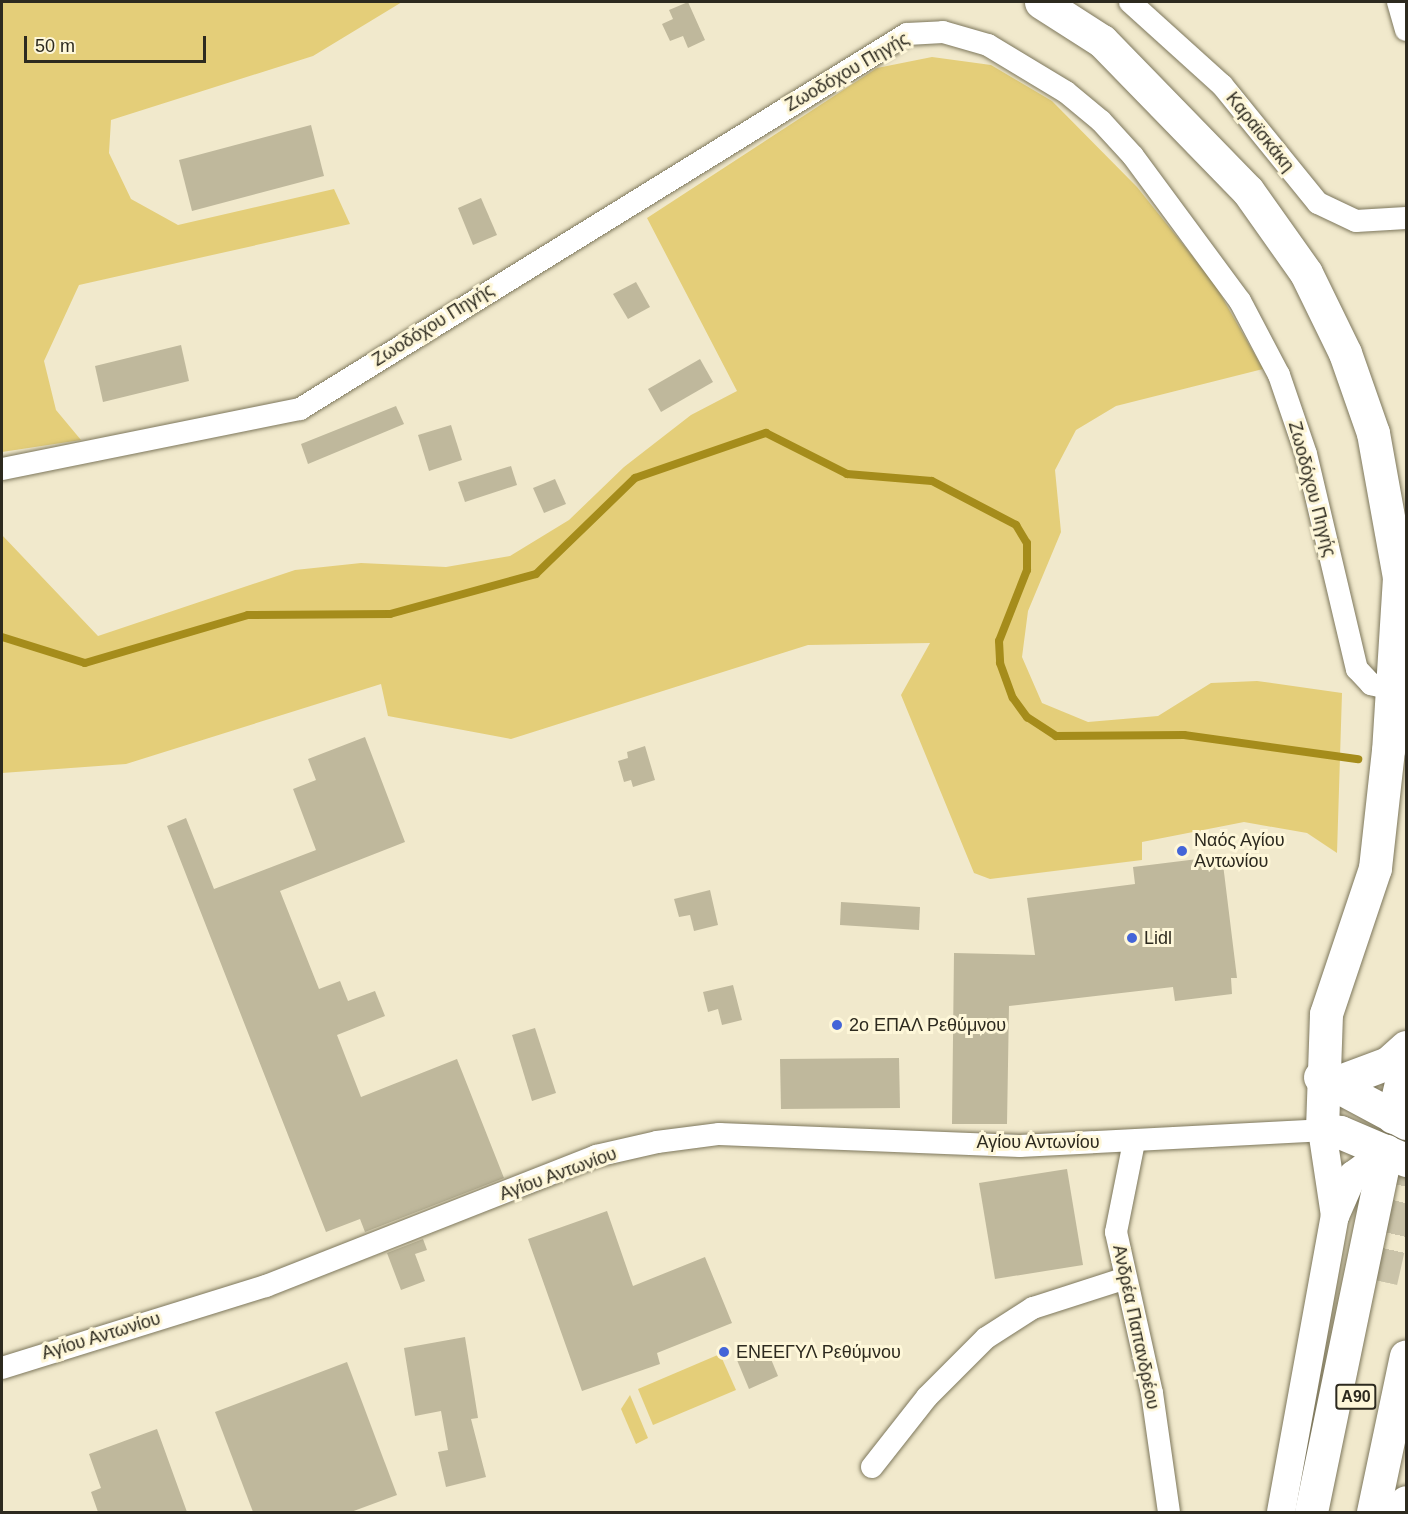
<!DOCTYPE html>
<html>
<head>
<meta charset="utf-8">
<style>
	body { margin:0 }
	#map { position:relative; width:1408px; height:1514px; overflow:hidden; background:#f1e9cc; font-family:Helvetica,sans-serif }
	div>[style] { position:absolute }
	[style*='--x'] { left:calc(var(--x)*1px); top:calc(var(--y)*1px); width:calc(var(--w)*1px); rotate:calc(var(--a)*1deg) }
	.green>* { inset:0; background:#e4ce79 }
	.stream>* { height:8px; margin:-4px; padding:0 4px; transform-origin:4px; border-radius:4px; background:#a58c1b }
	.building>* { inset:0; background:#bfb89c }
	.motorway-tunnel>* { height:33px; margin-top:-16.5px; transform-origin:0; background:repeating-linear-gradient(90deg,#cac3a9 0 33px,transparent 0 49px) }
	.roads { filter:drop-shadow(0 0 2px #7d775c) drop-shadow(0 0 2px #7d775c) }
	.minor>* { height:22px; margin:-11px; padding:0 11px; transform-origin:11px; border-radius:11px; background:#fff }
	.tertiary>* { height:28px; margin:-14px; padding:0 14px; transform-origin:14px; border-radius:14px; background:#fff }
	.primary>* { height:33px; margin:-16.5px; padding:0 16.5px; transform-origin:16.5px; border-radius:16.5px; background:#fff }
	.motorway>* { height:33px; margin:-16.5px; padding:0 16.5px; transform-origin:16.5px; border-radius:16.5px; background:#fff }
	.dots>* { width:16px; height:16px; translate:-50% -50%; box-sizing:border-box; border:3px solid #fef7d9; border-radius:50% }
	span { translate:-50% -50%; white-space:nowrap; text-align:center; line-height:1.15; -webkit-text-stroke:6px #fef7d9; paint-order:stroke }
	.shield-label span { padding:2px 4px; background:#fef7d9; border:2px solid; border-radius:4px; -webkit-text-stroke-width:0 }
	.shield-label { font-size:16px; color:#2d2a1f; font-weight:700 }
	.street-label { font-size:18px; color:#2d2a1f }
	.poi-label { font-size:18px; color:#2d2a1f }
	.left { translate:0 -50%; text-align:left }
	.frame { position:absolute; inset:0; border:3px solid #2d2a1f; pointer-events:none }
	.scale { position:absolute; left:24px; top:36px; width:182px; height:27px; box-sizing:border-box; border:3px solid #2d2a1f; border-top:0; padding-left:8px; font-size:18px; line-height:21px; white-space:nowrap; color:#2d2a1f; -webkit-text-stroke:4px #fef7d9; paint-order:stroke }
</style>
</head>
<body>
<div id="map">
	<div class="green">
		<i style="clip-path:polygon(2px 2px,402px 2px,313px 56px,111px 120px,109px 153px,131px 199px,178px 225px,334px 189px,350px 224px,79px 285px,44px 361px,56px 410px,81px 440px,2px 452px)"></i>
		<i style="clip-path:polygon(932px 57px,991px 65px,1052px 101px,1137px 187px,1214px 283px,1263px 369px,1116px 406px,1076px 430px,1055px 470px,1061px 532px,1028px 611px,1022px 657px,1042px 703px,1088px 722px,1158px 716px,1211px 683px,1257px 681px,1342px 693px,1337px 853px,1307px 833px,1244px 822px,1142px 842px,1142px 860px,990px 879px,974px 873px,901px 695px,930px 643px,808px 645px,511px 739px,388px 716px,381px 684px,126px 764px,2px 773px,2px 535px,98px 636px,295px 570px,361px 563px,446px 567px,510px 556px,569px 520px,624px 467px,691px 415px,737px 391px,647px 218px,877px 68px)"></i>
		<i style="clip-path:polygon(720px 1354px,736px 1390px,653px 1425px,638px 1389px)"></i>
		<i style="clip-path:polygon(630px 1395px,648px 1438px,636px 1444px,621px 1409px)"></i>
	</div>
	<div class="stream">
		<i style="--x:2;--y:637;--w:87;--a:17.4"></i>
		<i style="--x:85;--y:663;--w:170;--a:-16.4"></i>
		<i style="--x:248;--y:615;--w:142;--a:-0.4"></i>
		<i style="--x:390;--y:614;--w:151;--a:-15.3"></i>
		<i style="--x:536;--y:574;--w:138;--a:-44.1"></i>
		<i style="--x:635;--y:478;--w:139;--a:-19"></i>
		<i style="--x:766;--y:433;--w:91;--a:26.8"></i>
		<i style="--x:847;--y:474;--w:85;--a:4.7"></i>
		<i style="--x:932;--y:481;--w:95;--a:27.6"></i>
		<i style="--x:1016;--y:525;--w:21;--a:59"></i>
		<i style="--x:1027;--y:543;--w:27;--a:90"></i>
		<i style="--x:1027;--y:570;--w:76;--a:111.5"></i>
		<i style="--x:999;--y:641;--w:22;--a:87"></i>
		<i style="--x:1000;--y:663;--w:37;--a:70"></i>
		<i style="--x:1013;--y:698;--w:24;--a:54"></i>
		<i style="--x:1027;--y:717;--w:35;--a:33"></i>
		<i style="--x:1056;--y:736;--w:128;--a:-0.4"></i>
		<i style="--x:1184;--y:735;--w:176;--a:7.9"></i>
	</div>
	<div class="building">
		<i style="clip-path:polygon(688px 2px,705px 40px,688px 48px,683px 36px,670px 41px,662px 24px,673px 19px,669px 10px)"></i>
		<i style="clip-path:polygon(311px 125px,324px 176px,192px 211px,179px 160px)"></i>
		<i style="clip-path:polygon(481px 198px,497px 235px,473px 245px,458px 208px)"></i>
		<i style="clip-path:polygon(636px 282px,650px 307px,628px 319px,613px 294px)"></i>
		<i style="clip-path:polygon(181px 345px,189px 381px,103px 402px,95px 366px)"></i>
		<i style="clip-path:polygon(700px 359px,713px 382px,661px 412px,648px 389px)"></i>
		<i style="clip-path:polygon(396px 406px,404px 424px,308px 464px,301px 444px)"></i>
		<i style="clip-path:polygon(451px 425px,462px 460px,429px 471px,418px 435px)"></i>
		<i style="clip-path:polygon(511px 466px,517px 485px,465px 502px,458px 482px)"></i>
		<i style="clip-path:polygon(555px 479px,566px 504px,544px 513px,533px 488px)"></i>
		<i style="clip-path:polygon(365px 737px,405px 842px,280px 891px,319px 989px,340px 981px,348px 1001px,375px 991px,385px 1016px,337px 1035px,361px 1097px,457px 1059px,504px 1178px,365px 1232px,360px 1219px,326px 1232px,167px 826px,186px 818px,214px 889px,316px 850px,293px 789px,316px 780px,308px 759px)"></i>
		<i style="clip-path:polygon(645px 746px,655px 780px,633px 787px,631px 780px,624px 782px,618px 761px,628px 758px,627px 752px)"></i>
		<i style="clip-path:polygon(1222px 856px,1237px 978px,1231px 978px,1232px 994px,1175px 1001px,1173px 987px,1009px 1006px,1007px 1124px,952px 1124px,954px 953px,1035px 955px,1027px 898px,1135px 884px,1133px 867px)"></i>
		<i style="clip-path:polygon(710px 890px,718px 925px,694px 931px,690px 915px,679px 917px,674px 899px)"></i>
		<i style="clip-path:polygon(841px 902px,920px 907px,919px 930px,840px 925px)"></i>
		<i style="clip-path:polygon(733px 985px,742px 1020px,722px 1025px,718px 1009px,708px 1012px,703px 992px)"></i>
		<i style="clip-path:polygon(535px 1028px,556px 1093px,532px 1101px,512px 1035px)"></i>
		<i style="clip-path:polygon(899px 1058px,900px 1108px,781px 1109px,780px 1059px)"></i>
		<i style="clip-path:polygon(1067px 1169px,1083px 1265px,995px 1279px,979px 1183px)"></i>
		<i style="clip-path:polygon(607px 1211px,633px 1286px,705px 1257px,732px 1323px,657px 1353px,660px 1364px,582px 1391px,528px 1239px)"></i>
		<i style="clip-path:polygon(423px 1239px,427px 1250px,415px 1254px,425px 1281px,401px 1290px,387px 1253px)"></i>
		<i style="clip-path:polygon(465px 1337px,478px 1418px,471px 1419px,486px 1477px,446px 1487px,438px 1452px,448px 1450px,441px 1411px,415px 1416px,404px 1348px)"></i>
		<i style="clip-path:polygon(766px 1347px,778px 1376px,749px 1389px,737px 1360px)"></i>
		<i style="clip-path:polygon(347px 1362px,397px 1495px,351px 1512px,253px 1512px,215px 1412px)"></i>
		<i style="clip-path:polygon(157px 1429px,187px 1512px,98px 1512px,91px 1492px,101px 1488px,89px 1454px)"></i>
	</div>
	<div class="motorway-tunnel">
		<i style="--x:1381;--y:1281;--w:115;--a:-77.4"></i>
	</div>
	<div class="roads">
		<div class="minor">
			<i style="--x:1130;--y:2;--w:124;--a:42.1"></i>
			<i style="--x:1222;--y:85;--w:152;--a:50.9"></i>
			<i style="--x:1318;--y:203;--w:42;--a:25.3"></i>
			<i style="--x:1356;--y:221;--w:50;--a:-3.4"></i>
			<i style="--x:1398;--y:2;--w:29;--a:74"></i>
			<i style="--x:2;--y:469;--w:304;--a:-11.4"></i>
			<i style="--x:300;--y:409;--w:713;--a:-31.71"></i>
			<i style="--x:907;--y:34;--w:36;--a:-3"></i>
			<i style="--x:943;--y:32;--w:47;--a:16.1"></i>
			<i style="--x:988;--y:45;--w:91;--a:31.1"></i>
			<i style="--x:1066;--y:92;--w:45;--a:39.6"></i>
			<i style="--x:1101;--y:121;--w:47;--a:47.6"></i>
			<i style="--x:1133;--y:156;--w:180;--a:53.6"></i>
			<i style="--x:1240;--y:301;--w:84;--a:62.2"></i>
			<i style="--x:1279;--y:375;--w:83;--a:71.1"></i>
			<i style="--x:1306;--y:454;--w:221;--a:76.7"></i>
			<i style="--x:1357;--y:669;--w:21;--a:47"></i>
			<i style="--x:1371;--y:684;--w:21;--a:14"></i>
			<i style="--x:1134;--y:1142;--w:92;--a:101.3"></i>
			<i style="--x:1116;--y:1232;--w:165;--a:77.4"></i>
			<i style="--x:1152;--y:1393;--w:120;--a:81.9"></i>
			<i style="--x:2;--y:1368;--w:276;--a:-17.3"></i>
			<i style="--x:266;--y:1286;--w:355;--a:-21.5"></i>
			<i style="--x:596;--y:1156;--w:63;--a:-12.9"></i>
			<i style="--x:657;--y:1142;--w:63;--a:-7.4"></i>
			<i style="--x:719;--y:1134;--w:301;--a:2.3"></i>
			<i style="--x:1020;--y:1146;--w:302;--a:-3"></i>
			<i style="--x:872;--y:1467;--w:89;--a:-51.8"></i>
			<i style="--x:927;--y:1397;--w:83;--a:-45"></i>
			<i style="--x:986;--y:1338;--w:56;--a:-32.6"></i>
			<i style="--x:1033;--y:1308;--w:95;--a:-17.9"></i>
		</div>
		<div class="tertiary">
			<i style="--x:1322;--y:1130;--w:87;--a:81.4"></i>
			<i style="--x:1281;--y:1512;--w:301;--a:-79.7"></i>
			<i style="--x:1335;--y:1216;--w:45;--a:-66.3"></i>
			<i style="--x:1353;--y:1175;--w:41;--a:-36"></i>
		</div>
		<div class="primary">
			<i style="--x:1041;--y:2;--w:72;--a:32.6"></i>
			<i style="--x:1102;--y:41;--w:209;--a:45.8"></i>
			<i style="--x:1248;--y:191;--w:100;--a:54.7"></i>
			<i style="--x:1306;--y:273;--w:89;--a:64"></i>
			<i style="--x:1345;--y:353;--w:85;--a:70.7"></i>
			<i style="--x:1373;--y:433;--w:146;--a:79.8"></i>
			<i style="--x:1399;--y:577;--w:173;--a:93.6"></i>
			<i style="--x:1388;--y:750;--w:119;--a:96.3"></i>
			<i style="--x:1375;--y:868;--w:154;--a:108.6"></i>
			<i style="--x:1326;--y:1014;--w:116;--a:92"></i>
			<i style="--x:1322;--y:1130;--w:18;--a:6"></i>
			<i style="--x:1340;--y:1132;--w:72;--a:23"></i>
			<i style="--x:1320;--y:1077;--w:98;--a:28.1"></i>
		</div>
		<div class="motorway">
			<i style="--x:1332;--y:1084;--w:60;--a:-20.6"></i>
			<i style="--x:1388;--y:1063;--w:24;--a:-42"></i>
			<i style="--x:1393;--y:1117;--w:57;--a:-76.9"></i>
			<i style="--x:1311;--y:1512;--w:369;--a:-78.3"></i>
			<i style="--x:1373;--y:1512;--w:159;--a:-78.1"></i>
			<i style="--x:1404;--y:1512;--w:10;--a:-79"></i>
		</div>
	</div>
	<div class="dots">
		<i style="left:1182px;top:851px;background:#4465d8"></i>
		<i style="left:1132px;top:938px;background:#4465d8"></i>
		<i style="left:837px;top:1025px;background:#4465d8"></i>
		<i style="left:724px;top:1352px;background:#4465d8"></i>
	</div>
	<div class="shield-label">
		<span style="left:1356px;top:1397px">Α90</span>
	</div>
	<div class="street-label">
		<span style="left:847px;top:72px;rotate:-30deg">Ζωοδόχου Πηγής</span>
		<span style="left:1260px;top:132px;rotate:51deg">Καραϊσκάκη</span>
		<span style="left:433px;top:325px;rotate:-32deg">Ζωοδόχου Πηγής</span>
		<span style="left:1312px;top:489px;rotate:75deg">Ζωοδόχου Πηγής</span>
		<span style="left:1038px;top:1142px">Αγίου Αντωνίου</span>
		<span style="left:558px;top:1174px;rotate:-20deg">Αγίου Αντωνίου</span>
		<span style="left:1136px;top:1327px;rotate:78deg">Ανδρέα Παπανδρέου</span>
		<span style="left:101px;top:1336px;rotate:-17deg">Αγίου Αντωνίου</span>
	</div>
	<div class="poi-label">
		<span class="left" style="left:1194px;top:851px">Ναός Αγίου<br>Αντωνίου</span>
		<span class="left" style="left:1144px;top:938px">Lidl</span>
		<span class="left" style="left:849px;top:1025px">2ο ΕΠΑΛ Ρεθύμνου</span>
		<span class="left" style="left:736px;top:1352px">ΕΝΕΕΓΥΛ Ρεθύμνου</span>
	</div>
	<div class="frame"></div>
	<div class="scale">50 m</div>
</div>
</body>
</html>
